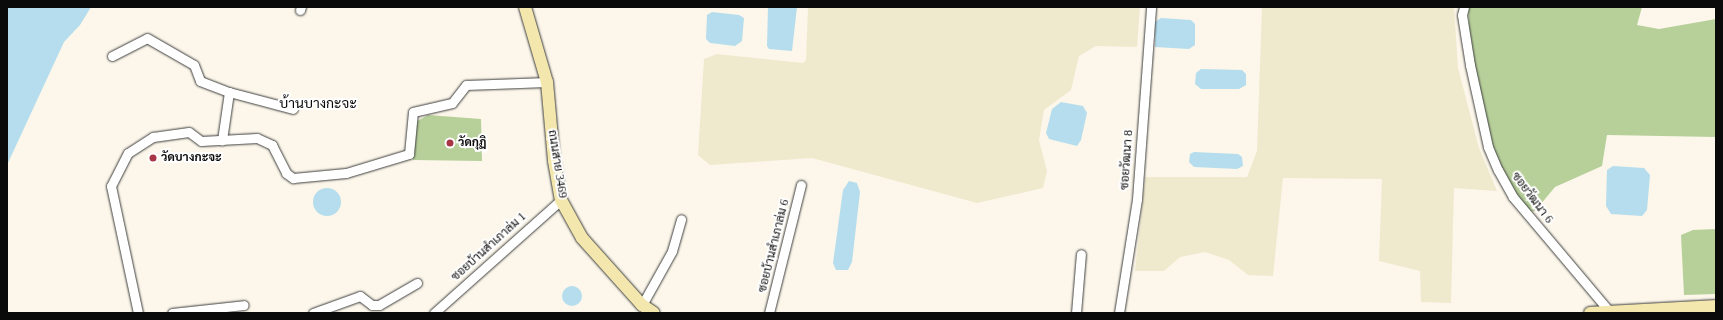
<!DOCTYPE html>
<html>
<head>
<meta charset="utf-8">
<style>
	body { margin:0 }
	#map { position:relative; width:1723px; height:320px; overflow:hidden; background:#fcf7ea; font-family:"Times New Roman",Sarabun,serif }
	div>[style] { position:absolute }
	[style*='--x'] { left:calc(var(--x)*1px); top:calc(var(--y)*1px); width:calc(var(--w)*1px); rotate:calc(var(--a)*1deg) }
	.farmland>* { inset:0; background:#efe9ce }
	.forest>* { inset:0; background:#b7d09a }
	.water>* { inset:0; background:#b5dded }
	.round { border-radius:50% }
	.roads { filter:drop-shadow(0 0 1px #3d3d3d) drop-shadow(0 0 1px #3d3d3d) }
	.street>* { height:9px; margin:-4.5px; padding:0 4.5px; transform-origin:4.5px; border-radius:4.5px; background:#fff }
	.secondary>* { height:12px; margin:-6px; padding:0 6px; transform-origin:6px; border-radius:6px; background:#f4e7ad }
	.dots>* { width:11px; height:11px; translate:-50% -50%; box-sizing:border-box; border:2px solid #fff; border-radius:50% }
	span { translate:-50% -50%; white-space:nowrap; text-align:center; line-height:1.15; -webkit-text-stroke:4px #fff; paint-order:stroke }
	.poi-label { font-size:12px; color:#0a0a0a; font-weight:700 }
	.left { translate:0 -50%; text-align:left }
	.street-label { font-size:12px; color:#0a0a0a }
	.quarter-label { font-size:14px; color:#0a0a0a }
	.frame { position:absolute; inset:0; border:8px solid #0a0a0a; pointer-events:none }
</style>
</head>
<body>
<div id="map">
	<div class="farmland">
		<i style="clip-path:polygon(808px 7px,1140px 7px,1137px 47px,1096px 46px,1079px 56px,1071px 90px,1044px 110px,1039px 140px,1047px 171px,1043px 188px,977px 203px,812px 158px,710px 165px,698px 155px,704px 59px,717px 54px,803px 63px,806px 60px)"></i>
		<i style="clip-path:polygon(1262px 7px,1454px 7px,1458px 68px,1479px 148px,1497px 191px,1454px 188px,1451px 303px,1421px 302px,1420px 271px,1379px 261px,1382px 179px,1283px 178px,1273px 276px,1248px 275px,1229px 260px,1205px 252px,1180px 257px,1164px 271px,1135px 271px,1145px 177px,1247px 177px,1257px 151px)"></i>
	</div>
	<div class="forest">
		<i style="clip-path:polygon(1468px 7px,1642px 7px,1637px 25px,1659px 29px,1716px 19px,1716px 137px,1607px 135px,1602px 166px,1555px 187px,1535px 211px,1529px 212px,1508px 183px,1490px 142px,1471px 61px)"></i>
		<i style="clip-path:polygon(428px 115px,481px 119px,482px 161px,413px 160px,414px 123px)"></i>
		<i style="clip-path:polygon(1716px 229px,1716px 294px,1684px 295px,1681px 235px,1693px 230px)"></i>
	</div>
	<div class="water">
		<i style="clip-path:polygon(7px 7px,91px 7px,80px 25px,64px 42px,7px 165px)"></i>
		<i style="clip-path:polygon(768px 7px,797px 7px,792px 51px,769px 49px,767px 46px)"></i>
		<i style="clip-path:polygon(712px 12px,739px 15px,744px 18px,742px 41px,735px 46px,710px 43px,706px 39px,707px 15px)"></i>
		<i style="clip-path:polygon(1161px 18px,1191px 20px,1195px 24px,1195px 45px,1189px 49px,1155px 47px,1155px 22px)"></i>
		<i style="clip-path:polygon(1201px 69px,1242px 70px,1246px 74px,1246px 85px,1239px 89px,1201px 89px,1195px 84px,1196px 73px)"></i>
		<i style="clip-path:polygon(1061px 102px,1083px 106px,1087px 113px,1081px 140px,1077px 146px,1049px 139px,1046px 133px,1052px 109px)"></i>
		<i style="clip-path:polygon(1194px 152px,1238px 154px,1242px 157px,1243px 166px,1237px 169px,1194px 167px,1189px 162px,1190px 154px)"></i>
		<i style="clip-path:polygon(1613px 166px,1644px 168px,1650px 175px,1647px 210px,1642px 216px,1611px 214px,1606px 206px,1607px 170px)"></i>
		<i style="clip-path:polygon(849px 181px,857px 183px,860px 192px,852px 262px,848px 270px,836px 270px,833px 263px,843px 190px)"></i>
		<i class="round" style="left:313px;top:188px;width:28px;height:28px"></i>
		<i class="round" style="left:562px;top:286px;width:20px;height:20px"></i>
	</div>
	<div class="roads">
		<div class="street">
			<i style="--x:1464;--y:7;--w:8;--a:104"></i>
			<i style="--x:1462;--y:15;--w:51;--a:80.9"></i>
			<i style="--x:1470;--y:65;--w:84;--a:77.6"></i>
			<i style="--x:1488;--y:147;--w:25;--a:67"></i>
			<i style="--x:1498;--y:170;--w:31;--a:61"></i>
			<i style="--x:1513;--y:197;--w:150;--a:49.9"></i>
			<i style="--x:300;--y:10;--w:3;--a:-72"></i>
			<i style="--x:112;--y:56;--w:39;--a:-27"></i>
			<i style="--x:147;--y:38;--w:54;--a:29.9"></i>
			<i style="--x:194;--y:65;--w:17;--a:69"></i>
			<i style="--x:200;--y:81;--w:31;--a:21"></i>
			<i style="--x:229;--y:92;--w:49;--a:98.3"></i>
			<i style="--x:229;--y:92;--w:66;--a:14.9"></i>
			<i style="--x:642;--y:305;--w:62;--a:-60.9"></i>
			<i style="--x:672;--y:251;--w:33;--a:-74"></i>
			<i style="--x:138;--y:313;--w:130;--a:-102"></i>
			<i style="--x:111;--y:186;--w:37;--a:-63"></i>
			<i style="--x:128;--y:153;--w:30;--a:-33"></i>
			<i style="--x:153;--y:137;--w:36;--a:-8"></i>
			<i style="--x:189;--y:132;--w:15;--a:37"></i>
			<i style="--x:201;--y:141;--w:56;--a:-3.1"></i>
			<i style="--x:257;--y:138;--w:17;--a:25"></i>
			<i style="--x:272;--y:145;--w:31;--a:63"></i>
			<i style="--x:286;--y:173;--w:9;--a:36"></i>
			<i style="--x:293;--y:178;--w:53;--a:-5.4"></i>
			<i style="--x:346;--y:173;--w:66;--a:-16.8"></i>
			<i style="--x:409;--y:154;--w:42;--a:-84.6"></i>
			<i style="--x:413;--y:112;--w:40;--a:-13"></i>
			<i style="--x:452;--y:103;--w:23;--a:-52"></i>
			<i style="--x:466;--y:85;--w:81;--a:-2.1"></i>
			<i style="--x:172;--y:313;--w:72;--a:-6.3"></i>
			<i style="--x:313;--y:313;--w:50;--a:-19.9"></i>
			<i style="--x:360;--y:296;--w:15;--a:37"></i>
			<i style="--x:372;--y:305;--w:7;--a:0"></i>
			<i style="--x:379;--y:305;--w:44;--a:-30.1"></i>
			<i style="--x:434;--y:313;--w:170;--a:-41.7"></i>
			<i style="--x:769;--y:313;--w:132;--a:-76"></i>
			<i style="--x:1076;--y:313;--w:59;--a:-85.2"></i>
			<i style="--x:1119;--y:313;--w:115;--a:-81"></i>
			<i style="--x:1137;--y:199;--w:193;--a:-85.8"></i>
		</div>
		<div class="secondary">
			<i style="--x:525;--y:7;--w:78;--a:73.7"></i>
			<i style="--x:547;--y:82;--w:79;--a:84.9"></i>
			<i style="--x:554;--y:161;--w:40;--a:80"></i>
			<i style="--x:561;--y:200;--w:43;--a:61.1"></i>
			<i style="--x:582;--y:238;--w:90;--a:48.2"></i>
			<i style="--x:642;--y:305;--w:14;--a:34"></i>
			<i style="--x:1590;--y:313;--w:126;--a:-3.2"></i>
		</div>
	</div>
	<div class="dots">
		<i style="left:450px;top:143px;background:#a73544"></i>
		<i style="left:153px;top:158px;background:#a73544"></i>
	</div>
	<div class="poi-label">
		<span class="left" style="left:458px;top:143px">วัดกุฏิ</span>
		<span class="left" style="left:161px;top:158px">วัดบางกะจะ</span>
	</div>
	<div class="street-label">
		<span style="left:1127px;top:160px;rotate:-86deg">ซอยวัฒนา 8</span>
		<span style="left:557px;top:164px;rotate:81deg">ถนนสาย 3469</span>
		<span style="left:1532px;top:198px;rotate:53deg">ซอยวัฒนา 6</span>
		<span style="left:774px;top:246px;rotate:-76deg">ซอยบ้านสำเภาล่ม 6</span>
		<span style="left:489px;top:247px;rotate:-42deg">ซอยบ้านสำเภาล่ม 1</span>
	</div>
	<div class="quarter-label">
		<span style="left:318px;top:104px">บ้านบางกะจะ</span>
	</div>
	<div class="frame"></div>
</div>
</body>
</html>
